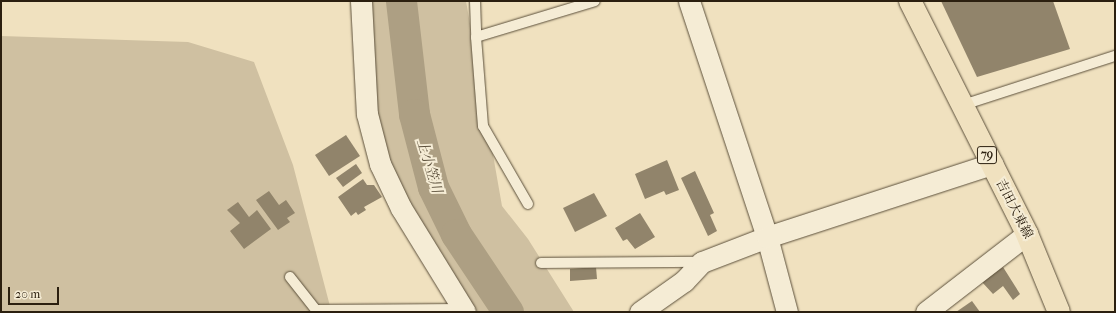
<!DOCTYPE html>
<html>
<head>
<meta charset="utf-8">
<style>
	body { margin:0 }
	#map { position:relative; width:1116px; height:313px; overflow:hidden; background:#f0e1bf; font-family:"IM FELL French Canon","Noto Serif JP",serif }
	div>[style] { position:absolute }
	[style*='--x'] { left:calc(var(--x)*1px); top:calc(var(--y)*1px); width:calc(var(--w)*1px); rotate:calc(var(--a)*1deg) }
	.green>* { inset:0; background:#cfc0a1 }
	.river>* { height:31px; margin:-15.5px; padding:0 15.5px; transform-origin:15.5px; border-radius:15.5px; background:#ad9f83 }
	.building>* { inset:0; background:#91846b }
	.roads { filter:drop-shadow(0 0 1px #5c503b) drop-shadow(0 0 1px #5c503b) }
	.lane>* { height:10px; margin:-5px; padding:0 5px; transform-origin:5px; border-radius:5px; background:#f5ecd5 }
	.street>* { height:21px; margin:-10.5px; padding:0 10.5px; transform-origin:10.5px; border-radius:10.5px; background:#f5ecd5 }
	.primary>* { height:22px; margin:-11px; padding:0 11px; transform-origin:11px; border-radius:11px; background:#f0e1bf }
	span { translate:-50% -50%; white-space:nowrap; text-align:center; line-height:1.15; -webkit-text-stroke:4px #f5ecd5; paint-order:stroke }
	.shield-label span { padding:1px 3px; background:#f5ecd5; border:1px solid; border-radius:3px; -webkit-text-stroke-width:0 }
	.shield-label { font-size:12px; color:#2b1f0f; font-weight:700 }
	.street-label { font-size:13px; color:#2b1f0f }
	.water-label { font-size:14px; color:#584c38; font-style:italic }
	.frame { position:absolute; inset:0; border:2px solid #2b1f0f; pointer-events:none }
	.scale { position:absolute; left:8px; top:287px; width:51px; height:18px; box-sizing:border-box; border:2px solid #2b1f0f; border-top:0; padding-left:5px; font-size:12px; line-height:14px; white-space:nowrap; color:#2b1f0f; -webkit-text-stroke:3px #f5ecd5; paint-order:stroke }
</style>
</head>
<body>
<div id="map">
	<div class="green">
		<i style="clip-path:polygon(361px 1px,466px 1px,502px 206px,528px 239px,574px 312px,477px 312px,408px 220px,380px 164px)"></i>
		<i style="clip-path:polygon(1px 36px,188px 42px,254px 62px,293px 165px,331px 310px,422px 312px,1px 312px)"></i>
	</div>
	<div class="river">
		<i style="--x:401;--y:1;--w:114;--a:83.4"></i>
		<i style="--x:414;--y:114;--w:75;--a:75.4"></i>
		<i style="--x:433;--y:187;--w:52;--a:63.9"></i>
		<i style="--x:456;--y:234;--w:94;--a:56.3"></i>
	</div>
	<div class="building">
		<i style="clip-path:polygon(941px 1px,1053px 1px,1070px 49px,977px 77px)"></i>
		<i style="clip-path:polygon(346px 135px,360px 156px,329px 176px,315px 155px)"></i>
		<i style="clip-path:polygon(667px 160px,679px 190px,666px 195px,664px 191px,645px 199px,635px 174px)"></i>
		<i style="clip-path:polygon(356px 164px,362px 173px,343px 187px,336px 178px)"></i>
		<i style="clip-path:polygon(695px 171px,714px 213px,710px 215px,717px 231px,708px 236px,681px 178px)"></i>
		<i style="clip-path:polygon(363px 179px,367px 185px,374px 185px,382px 197px,364px 207px,366px 210px,358px 215px,356px 212px,351px 216px,338px 197px)"></i>
		<i style="clip-path:polygon(269px 191px,279px 205px,286px 200px,295px 213px,287px 218px,290px 222px,278px 230px,256px 200px)"></i>
		<i style="clip-path:polygon(594px 193px,607px 216px,575px 232px,563px 208px)"></i>
		<i style="clip-path:polygon(238px 202px,249px 217px,257px 210px,271px 229px,244px 249px,230px 231px,240px 223px,227px 210px)"></i>
		<i style="clip-path:polygon(640px 213px,655px 237px,635px 249px,627px 239px,623px 241px,615px 228px)"></i>
		<i style="clip-path:polygon(596px 267px,597px 279px,570px 281px,570px 269px)"></i>
		<i style="clip-path:polygon(1003px 267px,1020px 294px,1013px 300px,1003px 286px,993px 294px,982px 282px)"></i>
		<i style="clip-path:polygon(972px 301px,980px 312px,956px 312px)"></i>
	</div>
	<div class="roads">
		<div class="lane">
			<i style="--x:475;--y:1;--w:36;--a:88"></i>
			<i style="--x:963;--y:105;--w:160;--a:-17.9"></i>
			<i style="--x:528;--y:204;--w:90;--a:-120"></i>
			<i style="--x:483;--y:126;--w:89;--a:-94.5"></i>
			<i style="--x:476;--y:37;--w:124;--a:-16.8"></i>
			<i style="--x:541;--y:263;--w:159;--a:-0.4"></i>
			<i style="--x:290;--y:277;--w:42;--a:51.8"></i>
			<i style="--x:316;--y:310;--w:147;--a:-0.4"></i>
		</div>
		<div class="street">
			<i style="--x:361;--y:1;--w:113;--a:87"></i>
			<i style="--x:367;--y:114;--w:52;--a:75.4"></i>
			<i style="--x:380;--y:164;--w:49;--a:64.5"></i>
			<i style="--x:401;--y:208;--w:122;--a:58.4"></i>
			<i style="--x:689;--y:1;--w:249;--a:71.7"></i>
			<i style="--x:767;--y:237;--w:78;--a:75.1"></i>
			<i style="--x:640;--y:312;--w:54;--a:-35.2"></i>
			<i style="--x:684;--y:281;--w:26;--a:-47"></i>
			<i style="--x:702;--y:262;--w:70;--a:-21"></i>
			<i style="--x:767;--y:237;--w:237;--a:-18"></i>
			<i style="--x:926;--y:312;--w:128;--a:-37.7"></i>
		</div>
		<div class="primary">
			<i style="--x:910;--y:1;--w:261;--a:63.3"></i>
			<i style="--x:1027;--y:234;--w:84;--a:67.7"></i>
		</div>
	</div>
	<div class="shield-label">
		<span style="left:987px;top:155px">79</span>
	</div>
	<div class="street-label">
		<span style="left:1014px;top:209px;rotate:63deg">吉田大東線</span>
	</div>
	<div class="water-label">
		<span style="left:429px;top:166px;rotate:73deg">上小笠川</span>
	</div>
	<div class="frame"></div>
	<div class="scale">20 m</div>
</div>
</body>
</html>
